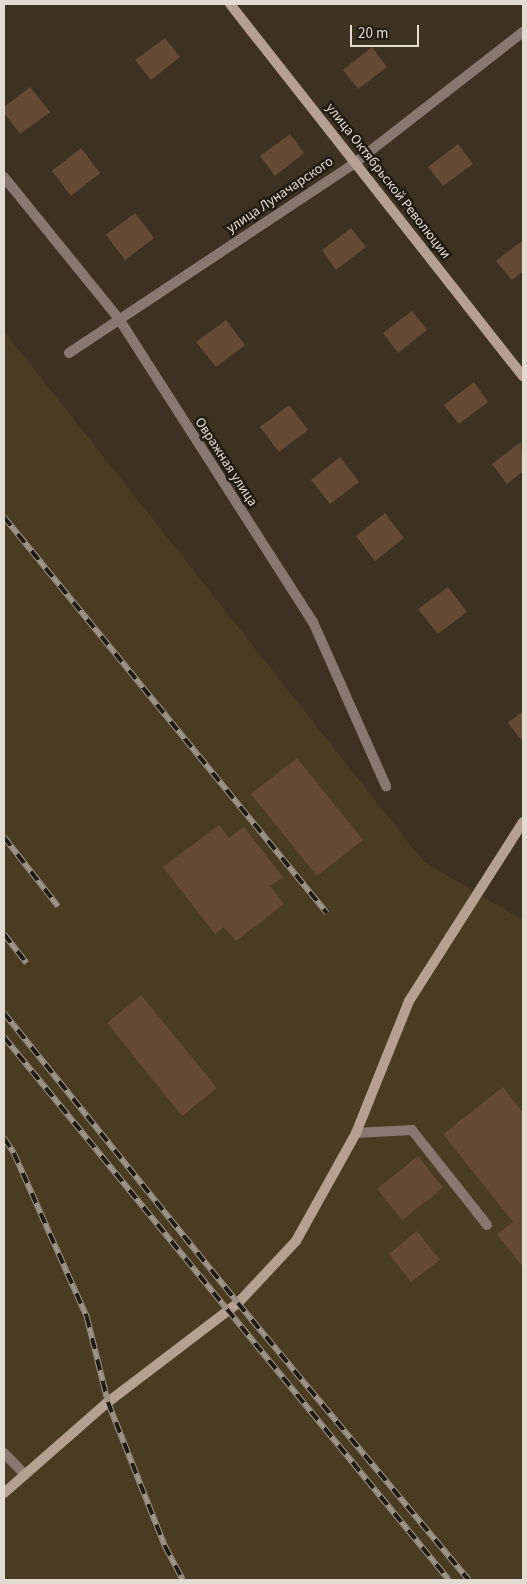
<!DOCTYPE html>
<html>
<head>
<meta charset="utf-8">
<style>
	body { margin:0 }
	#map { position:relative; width:527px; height:1584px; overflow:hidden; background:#3d3221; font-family:"Source Sans 3",sans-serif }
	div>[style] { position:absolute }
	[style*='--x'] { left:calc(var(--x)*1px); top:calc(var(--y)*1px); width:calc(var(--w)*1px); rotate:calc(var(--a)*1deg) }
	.built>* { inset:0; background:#4a3b23 }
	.building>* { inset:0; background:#654a35 }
	.lane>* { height:10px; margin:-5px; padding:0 5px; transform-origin:5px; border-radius:5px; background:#877971 }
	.street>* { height:10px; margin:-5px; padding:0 5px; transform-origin:5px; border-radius:5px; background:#877971 }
	.secondary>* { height:10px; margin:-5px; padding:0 5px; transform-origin:5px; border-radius:5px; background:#b6a092 }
	.rail>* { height:5.5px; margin-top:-2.75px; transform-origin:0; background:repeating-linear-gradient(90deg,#201b13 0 11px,#9c9487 0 22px); box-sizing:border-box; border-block:1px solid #9c9487 }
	span { translate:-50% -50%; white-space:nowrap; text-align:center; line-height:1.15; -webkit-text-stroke:5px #201b13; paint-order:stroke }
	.street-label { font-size:14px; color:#e2dbd1 }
	.frame { position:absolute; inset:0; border:5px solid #e2dbd1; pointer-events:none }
	.scale { position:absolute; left:350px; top:25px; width:69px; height:22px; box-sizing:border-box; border:2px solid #e2dbd1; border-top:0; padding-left:6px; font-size:15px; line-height:18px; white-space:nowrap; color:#e2dbd1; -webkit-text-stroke:4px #201b13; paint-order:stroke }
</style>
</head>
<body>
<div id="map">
	<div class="built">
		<i style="clip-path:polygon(4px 331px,424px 862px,523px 920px,523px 1580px,4px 1580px)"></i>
	</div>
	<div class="building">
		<i style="clip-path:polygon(165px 38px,180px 57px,151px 80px,135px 60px)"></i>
		<i style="clip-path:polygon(372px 47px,387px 67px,358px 89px,343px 70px)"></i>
		<i style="clip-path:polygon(30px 87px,50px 112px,20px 134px,4px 113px,4px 107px)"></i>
		<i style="clip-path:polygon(290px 134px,304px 153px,275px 176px,260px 156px)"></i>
		<i style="clip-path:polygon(458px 144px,473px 164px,443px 186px,428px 167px)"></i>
		<i style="clip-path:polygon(81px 148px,100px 173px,71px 196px,52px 171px)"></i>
		<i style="clip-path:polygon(135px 213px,154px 238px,125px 260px,106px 235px)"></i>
		<i style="clip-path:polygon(351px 228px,366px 247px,336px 270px,322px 250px)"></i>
		<i style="clip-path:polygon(523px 240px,523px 271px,512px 280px,496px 261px)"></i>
		<i style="clip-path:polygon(412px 311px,427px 330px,398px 353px,383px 333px)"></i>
		<i style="clip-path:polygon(226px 320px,245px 345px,216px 367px,196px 342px)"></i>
		<i style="clip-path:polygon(474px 382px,488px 402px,459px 424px,444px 405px)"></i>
		<i style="clip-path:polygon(289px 405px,308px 430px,279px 452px,260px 427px)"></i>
		<i style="clip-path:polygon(521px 442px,523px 471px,507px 484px,492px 464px)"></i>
		<i style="clip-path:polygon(340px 457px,359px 482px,330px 504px,311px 480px)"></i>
		<i style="clip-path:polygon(385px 513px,404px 538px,375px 561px,356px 536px)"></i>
		<i style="clip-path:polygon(448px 587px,467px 612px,438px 634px,418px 609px)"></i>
		<i style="clip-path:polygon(523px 711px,523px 742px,508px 723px)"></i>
		<i style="clip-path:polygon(297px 758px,363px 840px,317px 876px,251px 794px)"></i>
		<i style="clip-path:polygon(219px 825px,229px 838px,244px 827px,283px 877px,270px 886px,284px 904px,236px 941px,224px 927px,215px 934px,163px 867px)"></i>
		<i style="clip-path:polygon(141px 995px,217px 1088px,182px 1116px,107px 1023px)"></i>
		<i style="clip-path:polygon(503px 1087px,523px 1113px,523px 1267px,497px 1234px,513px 1222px,443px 1134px)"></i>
		<i style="clip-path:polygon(418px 1156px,443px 1188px,402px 1220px,377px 1189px)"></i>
		<i style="clip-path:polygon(417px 1231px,440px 1260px,411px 1282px,389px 1254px)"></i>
	</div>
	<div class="lane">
		<i style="--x:356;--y:1133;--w:56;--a:-3.1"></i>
		<i style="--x:412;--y:1130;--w:121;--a:51.7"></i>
	</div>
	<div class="street">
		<i style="--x:4;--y:177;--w:183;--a:51"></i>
		<i style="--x:119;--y:319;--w:360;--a:57.4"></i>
		<i style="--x:313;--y:622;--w:180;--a:66"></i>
		<i style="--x:69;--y:353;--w:345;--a:-33.6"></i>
		<i style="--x:356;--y:162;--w:212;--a:-37.9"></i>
		<i style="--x:4;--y:1453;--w:30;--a:46"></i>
	</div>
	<div class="secondary">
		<i style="--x:230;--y:4;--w:474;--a:51.8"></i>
		<i style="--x:4;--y:1493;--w:138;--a:-41.2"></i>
		<i style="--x:108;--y:1402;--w:163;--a:-37.3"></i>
		<i style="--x:238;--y:1303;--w:85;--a:-46.9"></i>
		<i style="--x:296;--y:1241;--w:124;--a:-60.9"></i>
		<i style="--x:356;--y:1133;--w:142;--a:-68.1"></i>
		<i style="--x:409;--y:1001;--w:212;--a:-57.5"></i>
	</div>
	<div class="rail">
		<i style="--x:4;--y:517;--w:511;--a:50.8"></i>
		<i style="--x:4;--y:837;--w:88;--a:52"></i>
		<i style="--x:4;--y:934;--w:37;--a:52"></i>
		<i style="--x:4;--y:1013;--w:373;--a:51.1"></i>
		<i style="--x:238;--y:1303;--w:361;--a:50.2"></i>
		<i style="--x:4;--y:1037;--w:702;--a:50.66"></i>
		<i style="--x:4;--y:1138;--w:18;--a:56"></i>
		<i style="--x:14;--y:1153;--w:180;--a:66"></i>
		<i style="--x:87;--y:1317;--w:88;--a:76.1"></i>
		<i style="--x:108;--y:1402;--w:155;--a:68.4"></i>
		<i style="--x:165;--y:1546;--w:38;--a:62"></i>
	</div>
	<div class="street-label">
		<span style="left:388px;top:181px;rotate:52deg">улица Октябрьской Революции</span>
		<span style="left:280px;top:195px;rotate:-34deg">улица Луначарского</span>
		<span style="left:226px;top:462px;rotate:57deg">Овражная улица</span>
	</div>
	<div class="frame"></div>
	<div class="scale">20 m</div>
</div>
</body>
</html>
